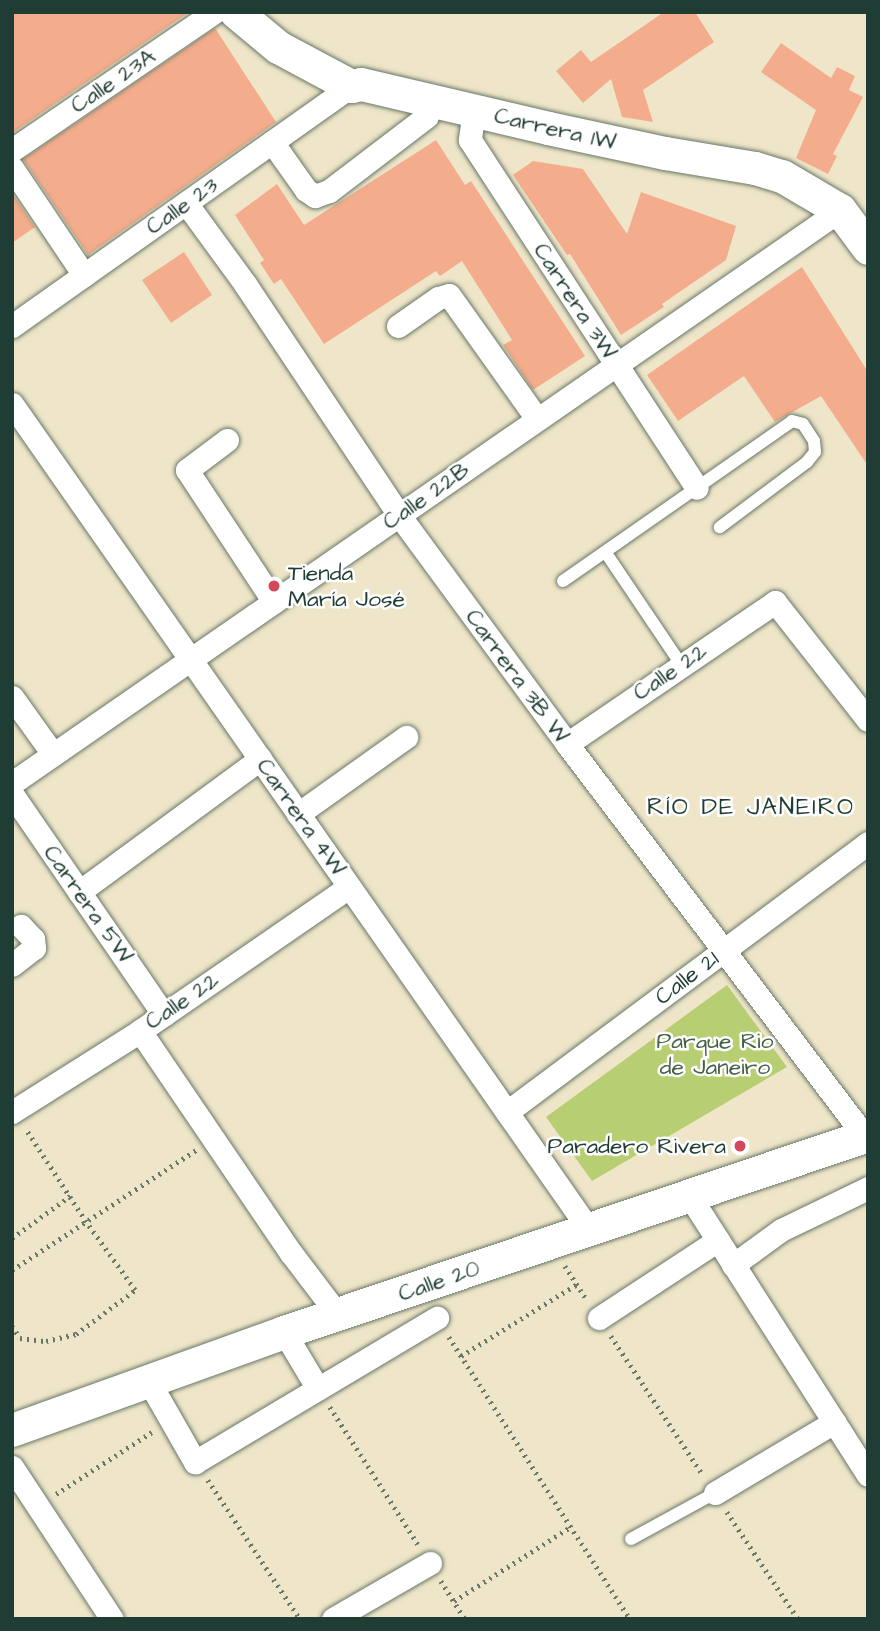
<!DOCTYPE html>
<html>
<head>
<meta charset="utf-8">
<style>
	body { margin:0 }
	#map { position:relative; width:880px; height:1631px; overflow:hidden; background:#efe6c9; font-family:"Architects Daughter",sans-serif }
	div>[style] { position:absolute }
	[style*='--x'] { left:calc(var(--x)*1px); top:calc(var(--y)*1px); width:calc(var(--w)*1px); rotate:calc(var(--a)*1deg) }
	.green>* { inset:0; background:#b8ce72 }
	.building>* { inset:0; background:#f3ad8d }
	.path>* { height:4.5px; margin-top:-2.25px; transform-origin:0; background:repeating-linear-gradient(90deg,#687868 0 2px,transparent 0 7px) }
	.roads { filter:drop-shadow(0 0 2px #687868) drop-shadow(0 0 2px #687868) }
	.lane>* { height:12px; margin:-6px; padding:0 6px; transform-origin:6px; border-radius:6px; background:#fff }
	.street>* { height:23px; margin:-11.5px; padding:0 11.5px; transform-origin:11.5px; border-radius:11.5px; background:#fff }
	.secondary>* { height:33px; margin:-16.5px; padding:0 16.5px; transform-origin:16.5px; border-radius:16.5px; background:#fff }
	.dots>* { width:19px; height:19px; translate:-50% -50%; box-sizing:border-box; border:4px solid #fff; border-radius:50% }
	span { translate:-50% -50%; white-space:nowrap; text-align:center; line-height:1.15; -webkit-text-stroke:5px #fff; paint-order:stroke }
	.street-label { font-size:23px; color:#1f3d34 }
	.poi-label { font-size:23px; color:#1f3d34 }
	.left { translate:0 -50%; text-align:left }
	.right { translate:-100% -50%; text-align:right }
	.park-label { font-size:23px; color:#456144 }
	.neighbourhood-label { font-size:24px; color:#1f3d34; letter-spacing:2px }
	.frame { position:absolute; inset:0; border:14px solid #1f3d34; pointer-events:none }
</style>
</head>
<body>
<div id="map">
	<div class="green">
		<i style="clip-path:polygon(727px 985px,787px 1067px,592px 1181px,546px 1117px)"></i>
	</div>
	<div class="building">
		<i style="clip-path:polygon(12px 12px,189px 12px,12px 133px)"></i>
		<i style="clip-path:polygon(664px 12px,695px 12px,714px 42px,643px 90px,653px 122px,622px 117px,611px 79px,583px 103px,556px 71px,581px 50px,591px 62px)"></i>
		<i style="clip-path:polygon(215px 28px,276px 122px,88px 255px,23px 159px)"></i>
		<i style="clip-path:polygon(781px 43px,831px 78px,837px 67px,855px 76px,849px 90px,863px 97px,833px 154px,837px 156px,828px 174px,796px 158px,816px 110px,761px 72px)"></i>
		<i style="clip-path:polygon(436px 140px,465px 185px,471px 181px,585px 356px,533px 390px,503px 345px,512px 340px,462px 261px,440px 276px,436px 271px,324px 344px,281px 279px,274px 284px,260px 263px,264px 260px,235px 215px,277px 184px,304px 225px)"></i>
		<i style="clip-path:polygon(533px 161px,583px 169px,627px 234px,641px 192px,736px 226px,726px 260px,662px 304px,664px 307px,621px 335px,570px 254px,567px 255px,513px 175px)"></i>
		<i style="clip-path:polygon(12px 193px,35px 227px,12px 243px)"></i>
		<i style="clip-path:polygon(184px 252px,212px 295px,171px 323px,142px 280px)"></i>
		<i style="clip-path:polygon(802px 267px,868px 372px,868px 466px,821px 396px,775px 422px,744px 376px,678px 421px,647px 375px)"></i>
	</div>
	<div class="path">
		<i style="--x:12;--y:1238;--w:72;--a:-35.9"></i>
		<i style="--x:565;--y:1266;--w:40;--a:57.1"></i>
		<i style="--x:12;--y:1270;--w:220;--a:-33.1"></i>
		<i style="--x:12;--y:1326;--w:14;--a:56"></i>
		<i style="--x:20;--y:1338;--w:26;--a:7"></i>
		<i style="--x:46;--y:1341;--w:31;--a:-13"></i>
		<i style="--x:76;--y:1334;--w:74;--a:-36.7"></i>
		<i style="--x:135;--y:1290;--w:84;--a:-125.8"></i>
		<i style="--x:86;--y:1222;--w:110;--a:-123.1"></i>
		<i style="--x:611;--y:1336;--w:167;--a:56.5"></i>
		<i style="--x:449;--y:1337;--w:335;--a:57.3"></i>
		<i style="--x:461;--y:1356;--w:137;--a:-31.8"></i>
		<i style="--x:330;--y:1407;--w:163;--a:57.3"></i>
		<i style="--x:208;--y:1480;--w:167;--a:56.5"></i>
		<i style="--x:56;--y:1494;--w:114;--a:-32.9"></i>
		<i style="--x:727;--y:1512;--w:128;--a:56.4"></i>
		<i style="--x:441;--y:1581;--w:45;--a:57.7"></i>
		<i style="--x:454;--y:1601;--w:140;--a:-32.4"></i>
	</div>
	<div class="roads">
		<div class="lane">
			<i style="--x:606;--y:553;--w:134;--a:56"></i>
			<i style="--x:563;--y:581;--w:279;--a:-34.9"></i>
			<i style="--x:792;--y:421;--w:11;--a:15"></i>
			<i style="--x:803;--y:424;--w:20;--a:57"></i>
			<i style="--x:814;--y:441;--w:11;--a:85"></i>
			<i style="--x:815;--y:452;--w:13;--a:129"></i>
			<i style="--x:807;--y:462;--w:109;--a:143.2"></i>
			<i style="--x:631;--y:1539;--w:96;--a:-28.7"></i>
		</div>
		<div class="street">
			<i style="--x:474;--y:110;--w:30;--a:98"></i>
			<i style="--x:470;--y:140;--w:415;--a:56.9"></i>
			<i style="--x:272;--y:142;--w:59;--a:54.7"></i>
			<i style="--x:306;--y:190;--w:11;--a:34"></i>
			<i style="--x:315;--y:196;--w:15;--a:-20"></i>
			<i style="--x:329;--y:191;--w:123;--a:-37.4"></i>
			<i style="--x:427;--y:116;--w:16;--a:-72"></i>
			<i style="--x:12;--y:150;--w:245;--a:-34.3"></i>
			<i style="--x:12;--y:168;--w:129;--a:56.1"></i>
			<i style="--x:186;--y:203;--w:100;--a:53.9"></i>
			<i style="--x:245;--y:284;--w:278;--a:56.3"></i>
			<i style="--x:399;--y:515;--w:284;--a:53.7"></i>
			<i style="--x:567;--y:744;--w:492;--a:52.8"></i>
			<i style="--x:12;--y:326;--w:415;--a:-35.3"></i>
			<i style="--x:398;--y:326;--w:49;--a:-35"></i>
			<i style="--x:438;--y:298;--w:11;--a:-15"></i>
			<i style="--x:449;--y:295;--w:152;--a:54.6"></i>
			<i style="--x:12;--y:404;--w:1009;--a:55.05"></i>
			<i style="--x:227;--y:440;--w:50;--a:143.1"></i>
			<i style="--x:187;--y:470;--w:158;--a:56.6"></i>
			<i style="--x:12;--y:697;--w:70;--a:54.3"></i>
			<i style="--x:567;--y:744;--w:252;--a:-34.3"></i>
			<i style="--x:775;--y:602;--w:150;--a:51.8"></i>
			<i style="--x:12;--y:783;--w:1007;--a:-34.68"></i>
			<i style="--x:12;--y:794;--w:268;--a:55.5"></i>
			<i style="--x:298;--y:814;--w:133;--a:-35.5"></i>
			<i style="--x:79;--y:892;--w:225;--a:-36.3"></i>
			<i style="--x:12;--y:965;--w:28;--a:-38"></i>
			<i style="--x:34;--y:948;--w:9;--a:-96"></i>
			<i style="--x:33;--y:939;--w:18;--a:-133"></i>
			<i style="--x:140;--y:1031;--w:268;--a:55.8"></i>
			<i style="--x:291;--y:1253;--w:78;--a:52.8"></i>
			<i style="--x:12;--y:1112;--w:151;--a:-32.3"></i>
			<i style="--x:140;--y:1031;--w:254;--a:-34.6"></i>
			<i style="--x:507;--y:1112;--w:450;--a:-36.7"></i>
			<i style="--x:689;--y:1195;--w:332;--a:57.4"></i>
			<i style="--x:733;--y:1265;--w:59;--a:-36.1"></i>
			<i style="--x:781;--y:1230;--w:97;--a:-25.8"></i>
			<i style="--x:599;--y:1318;--w:142;--a:-33.2"></i>
			<i style="--x:284;--y:1332;--w:66;--a:59.2"></i>
			<i style="--x:148;--y:1380;--w:95;--a:60.2"></i>
			<i style="--x:195;--y:1462;--w:282;--a:-30.8"></i>
			<i style="--x:12;--y:1467;--w:182;--a:56.7"></i>
			<i style="--x:715;--y:1493;--w:139;--a:-30.8"></i>
			<i style="--x:333;--y:1619;--w:112;--a:-30"></i>
		</div>
		<div class="secondary">
			<i style="--x:236;--y:12;--w:55;--a:39.8"></i>
			<i style="--x:278;--y:47;--w:83;--a:28.1"></i>
			<i style="--x:351;--y:86;--w:10;--a:-11"></i>
			<i style="--x:361;--y:84;--w:192;--a:13.2"></i>
			<i style="--x:548;--y:128;--w:120;--a:12.1"></i>
			<i style="--x:665;--y:153;--w:91;--a:9.5"></i>
			<i style="--x:755;--y:168;--w:28;--a:17"></i>
			<i style="--x:782;--y:176;--w:67;--a:30.4"></i>
			<i style="--x:840;--y:210;--w:47;--a:53.6"></i>
			<i style="--x:12;--y:1430;--w:289;--a:-19.8"></i>
			<i style="--x:284;--y:1332;--w:616;--a:-18.64"></i>
		</div>
	</div>
	<div class="dots">
		<i style="left:274px;top:586px;background:#d1495b"></i>
		<i style="left:740px;top:1146px;background:#d1495b"></i>
	</div>
	<div class="street-label">
		<span style="left:113px;top:81px;rotate:-34deg">Calle 23A</span>
		<span style="left:555px;top:129px;rotate:13deg">Carrera 1W</span>
		<span style="left:182px;top:206px;rotate:-35deg">Calle 23</span>
		<span style="left:575px;top:301px;rotate:57deg">Carrera 3W</span>
		<span style="left:426px;top:496px;rotate:-35deg">Calle 22B</span>
		<span style="left:670px;top:672px;rotate:-34deg">Calle 22</span>
		<span style="left:517px;top:676px;rotate:54deg">Carrera 3B W</span>
		<span style="left:301px;top:817px;rotate:55deg">Carrera 4W</span>
		<span style="left:88px;top:904px;rotate:55deg">Carrera 5W</span>
		<span style="left:687px;top:978px;rotate:-37deg">Calle 21</span>
		<span style="left:182px;top:1001px;rotate:-34deg">Calle 22</span>
		<span style="left:439px;top:1281px;rotate:-19deg">Calle 20</span>
	</div>
	<div class="poi-label">
		<span class="left" style="left:288px;top:586px">Tienda<br>María José</span>
		<span class="right" style="left:726px;top:1146px">Paradero Rivera</span>
	</div>
	<div class="park-label">
		<span style="left:715px;top:1054px">Parque Rio<br>de Janeiro</span>
	</div>
	<div class="neighbourhood-label">
		<span style="left:751px;top:808px">RÍO DE JANEIRO</span>
	</div>
	<div class="frame"></div>
</div>
</body>
</html>
